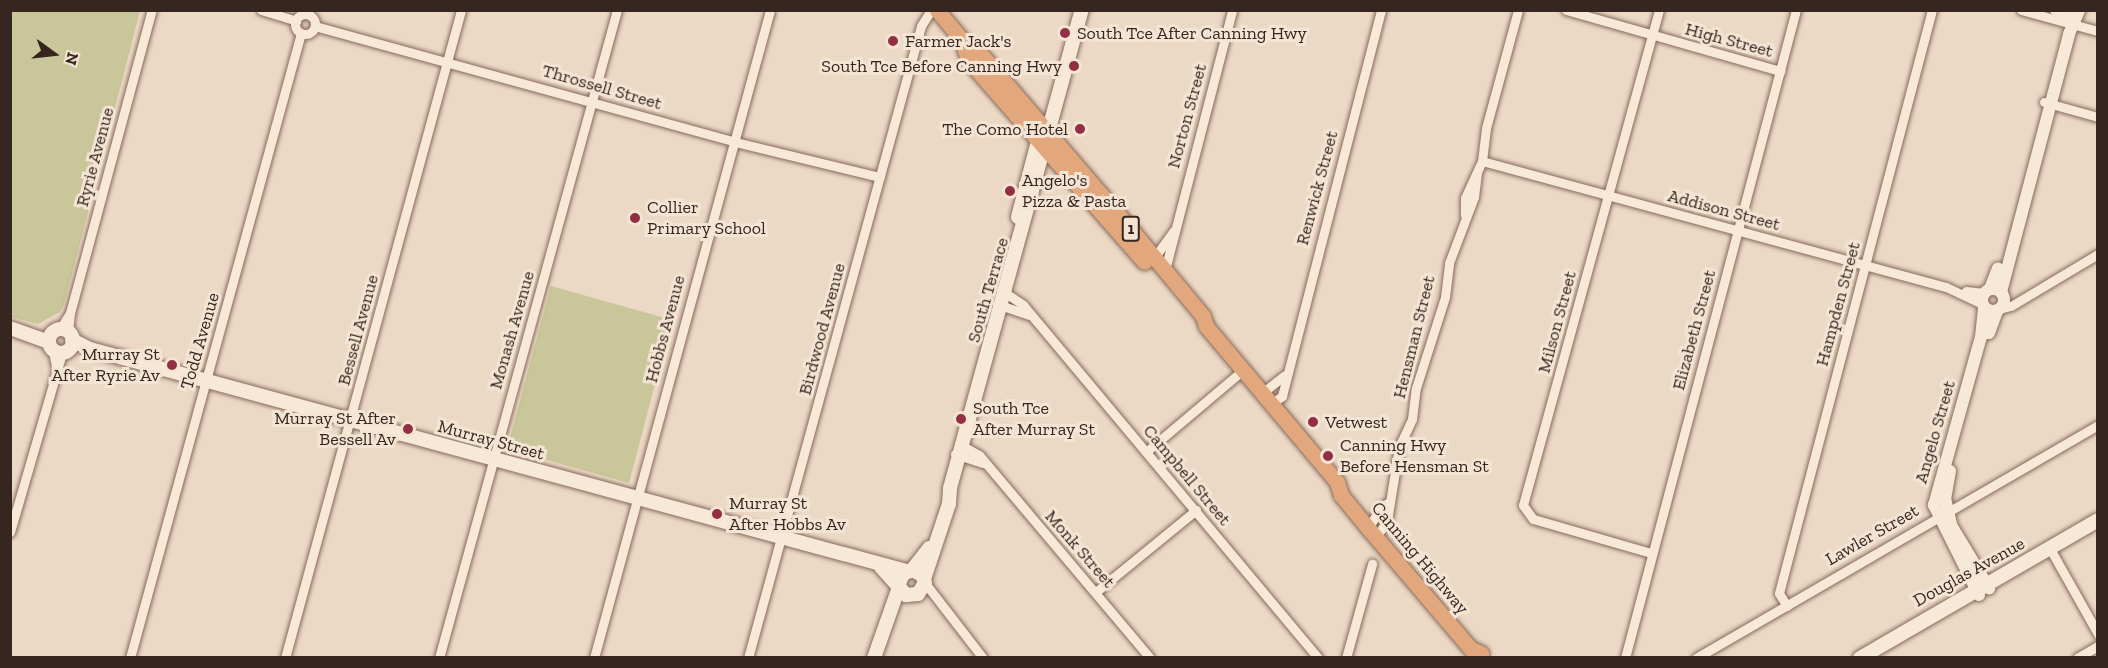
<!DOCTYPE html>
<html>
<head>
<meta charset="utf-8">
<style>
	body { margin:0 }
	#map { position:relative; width:2108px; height:668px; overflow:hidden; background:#ecd9c5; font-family:"Zilla Slab",serif }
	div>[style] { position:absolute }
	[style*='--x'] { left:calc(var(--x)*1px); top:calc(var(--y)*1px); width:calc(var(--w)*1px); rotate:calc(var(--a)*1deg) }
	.green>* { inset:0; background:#c9c699 }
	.roads { filter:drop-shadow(0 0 2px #866a5c) drop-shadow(0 0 2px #866a5c) }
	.minor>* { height:9px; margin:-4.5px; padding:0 4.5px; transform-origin:4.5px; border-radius:4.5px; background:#f7e8d8 }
	.minor>.ring { margin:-4.5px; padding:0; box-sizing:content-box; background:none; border:9px solid #f7e8d8; border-radius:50% }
	.tertiary>* { height:12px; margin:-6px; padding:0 6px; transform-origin:6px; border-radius:6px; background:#f7e8d8 }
	.tertiary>.ring { margin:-6px; padding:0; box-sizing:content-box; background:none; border:12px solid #f7e8d8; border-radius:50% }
	.secondary>* { height:14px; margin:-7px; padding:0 7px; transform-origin:7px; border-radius:7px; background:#f7e8d8 }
	.secondary>.ring { margin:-7px; padding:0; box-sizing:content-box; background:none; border:14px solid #f7e8d8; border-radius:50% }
	.trunk>* { height:15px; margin:-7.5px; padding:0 7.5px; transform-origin:7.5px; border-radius:7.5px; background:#e2a77c }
	.dots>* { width:16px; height:16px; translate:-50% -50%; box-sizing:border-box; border:3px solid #f4e4d4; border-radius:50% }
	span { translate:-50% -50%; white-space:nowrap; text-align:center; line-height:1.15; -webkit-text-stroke:6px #f4e4d4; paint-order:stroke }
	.shield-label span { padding:2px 4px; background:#f4e4d4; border:2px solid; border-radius:4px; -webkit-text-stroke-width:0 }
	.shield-label { font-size:16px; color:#37261f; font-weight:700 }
	.poi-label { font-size:18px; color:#37261f }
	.left { translate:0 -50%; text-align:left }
	.right { translate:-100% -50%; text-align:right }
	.street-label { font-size:18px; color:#37261f }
	.frame { position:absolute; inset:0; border:12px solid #37261f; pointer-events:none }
	.north { position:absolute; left:24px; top:24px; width:60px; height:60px; -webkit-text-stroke:4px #f4e4d4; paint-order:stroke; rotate:105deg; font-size:16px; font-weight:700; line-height:24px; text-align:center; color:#37261f }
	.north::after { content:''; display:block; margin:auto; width:21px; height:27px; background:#37261f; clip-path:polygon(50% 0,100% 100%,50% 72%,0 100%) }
</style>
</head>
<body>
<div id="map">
	<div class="green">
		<i style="clip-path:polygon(10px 11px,140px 11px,64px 305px,60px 312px,38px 324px,11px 317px)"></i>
		<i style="clip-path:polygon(551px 286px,672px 320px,629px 483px,507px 449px)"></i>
	</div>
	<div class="roads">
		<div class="minor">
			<i style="--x:261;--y:10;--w:37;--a:17"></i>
			<i style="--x:1566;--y:10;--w:223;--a:15.9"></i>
			<i style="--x:2021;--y:10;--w:80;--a:15.3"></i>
			<i style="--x:2054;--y:10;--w:16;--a:18"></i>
			<i style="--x:2069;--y:15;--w:9;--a:63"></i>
			<i class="ring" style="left:295px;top:14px;width:11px;height:11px"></i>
			<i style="--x:315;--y:26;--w:436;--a:15.4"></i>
			<i style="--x:735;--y:142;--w:149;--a:13.6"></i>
			<i style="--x:2044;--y:102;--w:56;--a:15.5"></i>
			<i style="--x:1482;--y:161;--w:481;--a:15.2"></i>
			<i style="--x:1946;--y:287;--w:40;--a:25"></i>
			<i style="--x:1465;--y:215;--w:17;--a:-90"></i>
			<i style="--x:1465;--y:198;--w:41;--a:-65.3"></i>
			<i style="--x:1482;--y:161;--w:33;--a:-83"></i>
			<i style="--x:1486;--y:128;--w:122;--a:-74.8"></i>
			<i style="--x:1154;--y:258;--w:34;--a:-54"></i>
			<i style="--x:1165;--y:270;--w:268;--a:-75.5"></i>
			<i style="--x:1001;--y:290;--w:27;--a:34"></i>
			<i style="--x:1023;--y:305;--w:460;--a:50.1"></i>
			<i style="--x:1966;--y:291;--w:18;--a:6"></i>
			<i style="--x:997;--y:304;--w:34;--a:19"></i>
			<i style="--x:2002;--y:308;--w:9;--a:-13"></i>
			<i style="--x:2011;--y:306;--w:101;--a:-30.9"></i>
			<i style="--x:60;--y:329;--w:19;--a:-58"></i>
			<i style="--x:70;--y:313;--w:314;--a:-74.9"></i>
			<i style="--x:68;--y:332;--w:19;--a:-84"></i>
			<i style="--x:53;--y:351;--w:16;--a:79"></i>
			<i style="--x:1262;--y:393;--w:29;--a:-38"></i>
			<i style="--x:1271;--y:404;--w:14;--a:-36"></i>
			<i style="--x:1282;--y:396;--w:398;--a:-75.6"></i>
			<i style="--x:959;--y:444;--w:23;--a:29"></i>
			<i style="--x:979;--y:455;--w:265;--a:49.9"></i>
			<i style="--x:1146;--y:452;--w:127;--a:-40.2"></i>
			<i style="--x:955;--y:454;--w:29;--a:18"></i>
			<i style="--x:1368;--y:528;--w:25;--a:-58"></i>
			<i style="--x:1381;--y:507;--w:9;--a:-32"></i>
			<i style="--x:10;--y:532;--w:186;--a:-73.8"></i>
			<i style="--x:1376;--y:537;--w:19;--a:-55"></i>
			<i style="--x:1387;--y:521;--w:75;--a:-80.8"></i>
			<i style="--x:1399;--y:447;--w:31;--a:-65"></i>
			<i style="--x:1412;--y:419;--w:31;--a:-83"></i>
			<i style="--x:1416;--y:388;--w:96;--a:-72.3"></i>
			<i style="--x:1445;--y:297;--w:34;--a:-83"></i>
			<i style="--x:1449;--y:263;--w:71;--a:-69.3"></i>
			<i style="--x:1474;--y:197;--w:24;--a:-83"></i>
			<i style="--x:2049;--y:547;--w:100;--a:60.6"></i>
			<i style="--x:1651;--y:553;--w:123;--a:-163.9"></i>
			<i style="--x:1533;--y:519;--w:17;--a:-126"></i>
			<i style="--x:1523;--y:505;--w:513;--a:-74.64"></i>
			<i style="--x:925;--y:583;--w:95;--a:52.3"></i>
			<i style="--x:1097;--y:591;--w:128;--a:-39.3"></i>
			<i style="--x:1787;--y:606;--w:15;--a:-122"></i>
			<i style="--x:1779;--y:593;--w:603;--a:-75.3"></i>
			<i style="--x:130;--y:658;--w:648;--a:-74.7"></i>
			<i style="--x:285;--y:658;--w:671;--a:-74.8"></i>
			<i style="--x:439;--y:658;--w:672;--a:-74.64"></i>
			<i style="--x:594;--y:658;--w:671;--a:-74.8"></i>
			<i style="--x:748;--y:658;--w:655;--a:-74.69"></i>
			<i style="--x:921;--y:26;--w:19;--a:-58"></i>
			<i style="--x:1346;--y:658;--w:98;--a:-74.5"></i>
			<i style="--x:1625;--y:658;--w:670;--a:-75.22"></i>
			<i style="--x:1696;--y:658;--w:465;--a:-30.1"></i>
			<i style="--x:2077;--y:658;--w:24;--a:-30"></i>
		</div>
		<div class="tertiary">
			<i class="ring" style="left:1982px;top:289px;width:10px;height:10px"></i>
			<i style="--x:1990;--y:289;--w:22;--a:-69"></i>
			<i style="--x:2001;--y:292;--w:267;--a:-75.2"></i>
			<i style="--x:2069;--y:34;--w:26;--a:-67"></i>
			<i style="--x:1989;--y:333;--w:23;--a:-70"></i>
			<i style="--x:1950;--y:471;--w:27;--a:100"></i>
			<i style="--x:1945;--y:498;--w:28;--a:77"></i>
			<i style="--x:1951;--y:525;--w:74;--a:58.9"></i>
			<i style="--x:1979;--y:595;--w:101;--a:-116.6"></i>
			<i style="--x:1934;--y:505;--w:174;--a:-74.4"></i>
			<i style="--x:1981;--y:337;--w:30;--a:-84"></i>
		</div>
		<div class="secondary">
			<i style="--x:1018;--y:217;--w:86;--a:-75.2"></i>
			<i style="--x:10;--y:328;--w:41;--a:19.7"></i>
			<i class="ring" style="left:49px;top:329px;width:10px;height:10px"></i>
			<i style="--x:72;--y:340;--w:20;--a:27"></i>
			<i style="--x:90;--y:349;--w:846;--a:15.22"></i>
			<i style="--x:881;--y:567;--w:38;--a:48"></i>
			<i style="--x:906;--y:595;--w:12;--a:-5"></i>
			<i style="--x:918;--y:594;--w:13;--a:-58"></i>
			<i style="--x:925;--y:583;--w:9;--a:-111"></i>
			<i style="--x:922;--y:575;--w:11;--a:-153"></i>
			<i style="--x:912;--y:570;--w:10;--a:156"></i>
			<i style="--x:903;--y:574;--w:11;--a:112"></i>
			<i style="--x:912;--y:570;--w:28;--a:-52"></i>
			<i style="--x:924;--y:579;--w:79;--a:-71.6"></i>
			<i style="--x:949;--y:504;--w:16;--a:-86"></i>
			<i style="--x:950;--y:488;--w:496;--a:-74.6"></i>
			<i style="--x:874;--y:658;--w:75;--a:-70.6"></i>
			<i style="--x:1860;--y:658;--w:275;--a:-30.1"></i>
		</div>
		<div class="trunk">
			<i style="--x:937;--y:10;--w:39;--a:50"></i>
			<i style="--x:962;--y:40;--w:19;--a:35"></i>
			<i style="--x:978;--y:51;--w:240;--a:49.4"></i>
			<i style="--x:1134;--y:233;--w:108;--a:50.3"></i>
			<i style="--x:1203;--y:316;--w:10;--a:73"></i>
			<i style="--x:1206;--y:326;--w:204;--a:50"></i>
			<i style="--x:1337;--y:482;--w:14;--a:73"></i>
			<i style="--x:1341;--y:495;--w:43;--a:50.7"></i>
			<i style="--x:1368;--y:528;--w:159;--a:49.6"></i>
			<i style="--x:1471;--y:649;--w:11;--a:22"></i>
			<i style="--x:962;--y:40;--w:21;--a:73"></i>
			<i style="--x:968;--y:60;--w:268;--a:48.9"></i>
		</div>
	</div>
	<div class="dots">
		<i style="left:1065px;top:33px;background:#922f43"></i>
		<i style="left:893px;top:41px;background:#922f43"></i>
		<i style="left:1074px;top:66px;background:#922f43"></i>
		<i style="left:1080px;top:129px;background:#922f43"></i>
		<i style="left:1010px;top:191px;background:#922f43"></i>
		<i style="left:635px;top:218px;background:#922f43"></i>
		<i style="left:172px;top:365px;background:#922f43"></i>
		<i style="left:961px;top:419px;background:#922f43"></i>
		<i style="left:1313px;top:422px;background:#922f43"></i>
		<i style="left:408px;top:429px;background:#922f43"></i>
		<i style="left:1328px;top:456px;background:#922f43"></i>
		<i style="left:717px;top:514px;background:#922f43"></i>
	</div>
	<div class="shield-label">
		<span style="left:1131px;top:229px">1</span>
	</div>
	<div class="poi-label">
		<span class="left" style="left:1077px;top:33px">South Tce After Canning Hwy</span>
		<span class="left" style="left:905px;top:41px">Farmer Jack's</span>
		<span class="right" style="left:1062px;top:66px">South Tce Before Canning Hwy</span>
		<span class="right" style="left:1068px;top:129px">The Como Hotel</span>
		<span class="left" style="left:1022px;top:191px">Angelo's<br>Pizza &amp; Pasta</span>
		<span class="left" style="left:647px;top:218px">Collier<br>Primary School</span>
		<span class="right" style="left:160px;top:365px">Murray St<br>After Ryrie Av</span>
		<span class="left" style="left:973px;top:419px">South Tce<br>After Murray St</span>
		<span class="right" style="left:396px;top:429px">Murray St After<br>Bessell Av</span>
		<span class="left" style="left:1325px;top:422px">Vetwest</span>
		<span class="left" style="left:1340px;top:456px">Canning Hwy<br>Before Hensman St</span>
		<span class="left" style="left:729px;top:514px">Murray St<br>After Hobbs Av</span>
	</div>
	<div class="street-label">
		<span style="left:1729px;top:40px;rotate:15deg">High Street</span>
		<span style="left:602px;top:87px;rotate:16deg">Throssell Street</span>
		<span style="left:1187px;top:116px;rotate:-75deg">Norton Street</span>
		<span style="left:95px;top:157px;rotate:-75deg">Ryrie Avenue</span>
		<span style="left:1317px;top:188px;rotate:-75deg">Renwick Street</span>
		<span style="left:1724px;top:210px;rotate:15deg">Addison Street</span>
		<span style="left:988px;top:290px;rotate:-74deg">South Terrace</span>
		<span style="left:1838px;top:304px;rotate:-75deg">Hampden Street</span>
		<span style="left:1557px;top:322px;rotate:-75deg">Milson Street</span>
		<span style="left:665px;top:329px;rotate:-75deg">Hobbs Avenue</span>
		<span style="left:822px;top:329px;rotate:-75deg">Birdwood Avenue</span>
		<span style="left:358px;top:330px;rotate:-75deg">Bessell Avenue</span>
		<span style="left:512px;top:330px;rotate:-74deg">Monash Avenue</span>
		<span style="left:1694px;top:330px;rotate:-75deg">Elizabeth Street</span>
		<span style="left:1414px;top:337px;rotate:-76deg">Hensman Street</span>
		<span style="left:200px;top:341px;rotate:-74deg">Todd Avenue</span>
		<span style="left:1935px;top:432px;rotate:-74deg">Angelo Street</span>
		<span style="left:491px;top:440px;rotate:15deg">Murray Street</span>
		<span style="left:1187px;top:475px;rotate:50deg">Campbell Street</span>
		<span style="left:1872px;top:535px;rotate:-30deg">Lawler Street</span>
		<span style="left:1080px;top:549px;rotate:49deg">Monk Street</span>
		<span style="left:1420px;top:558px;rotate:50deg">Canning Highway</span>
		<span style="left:1969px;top:572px;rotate:-29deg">Douglas Avenue</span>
	</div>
	<div class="frame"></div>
	<div class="north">N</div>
</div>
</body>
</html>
